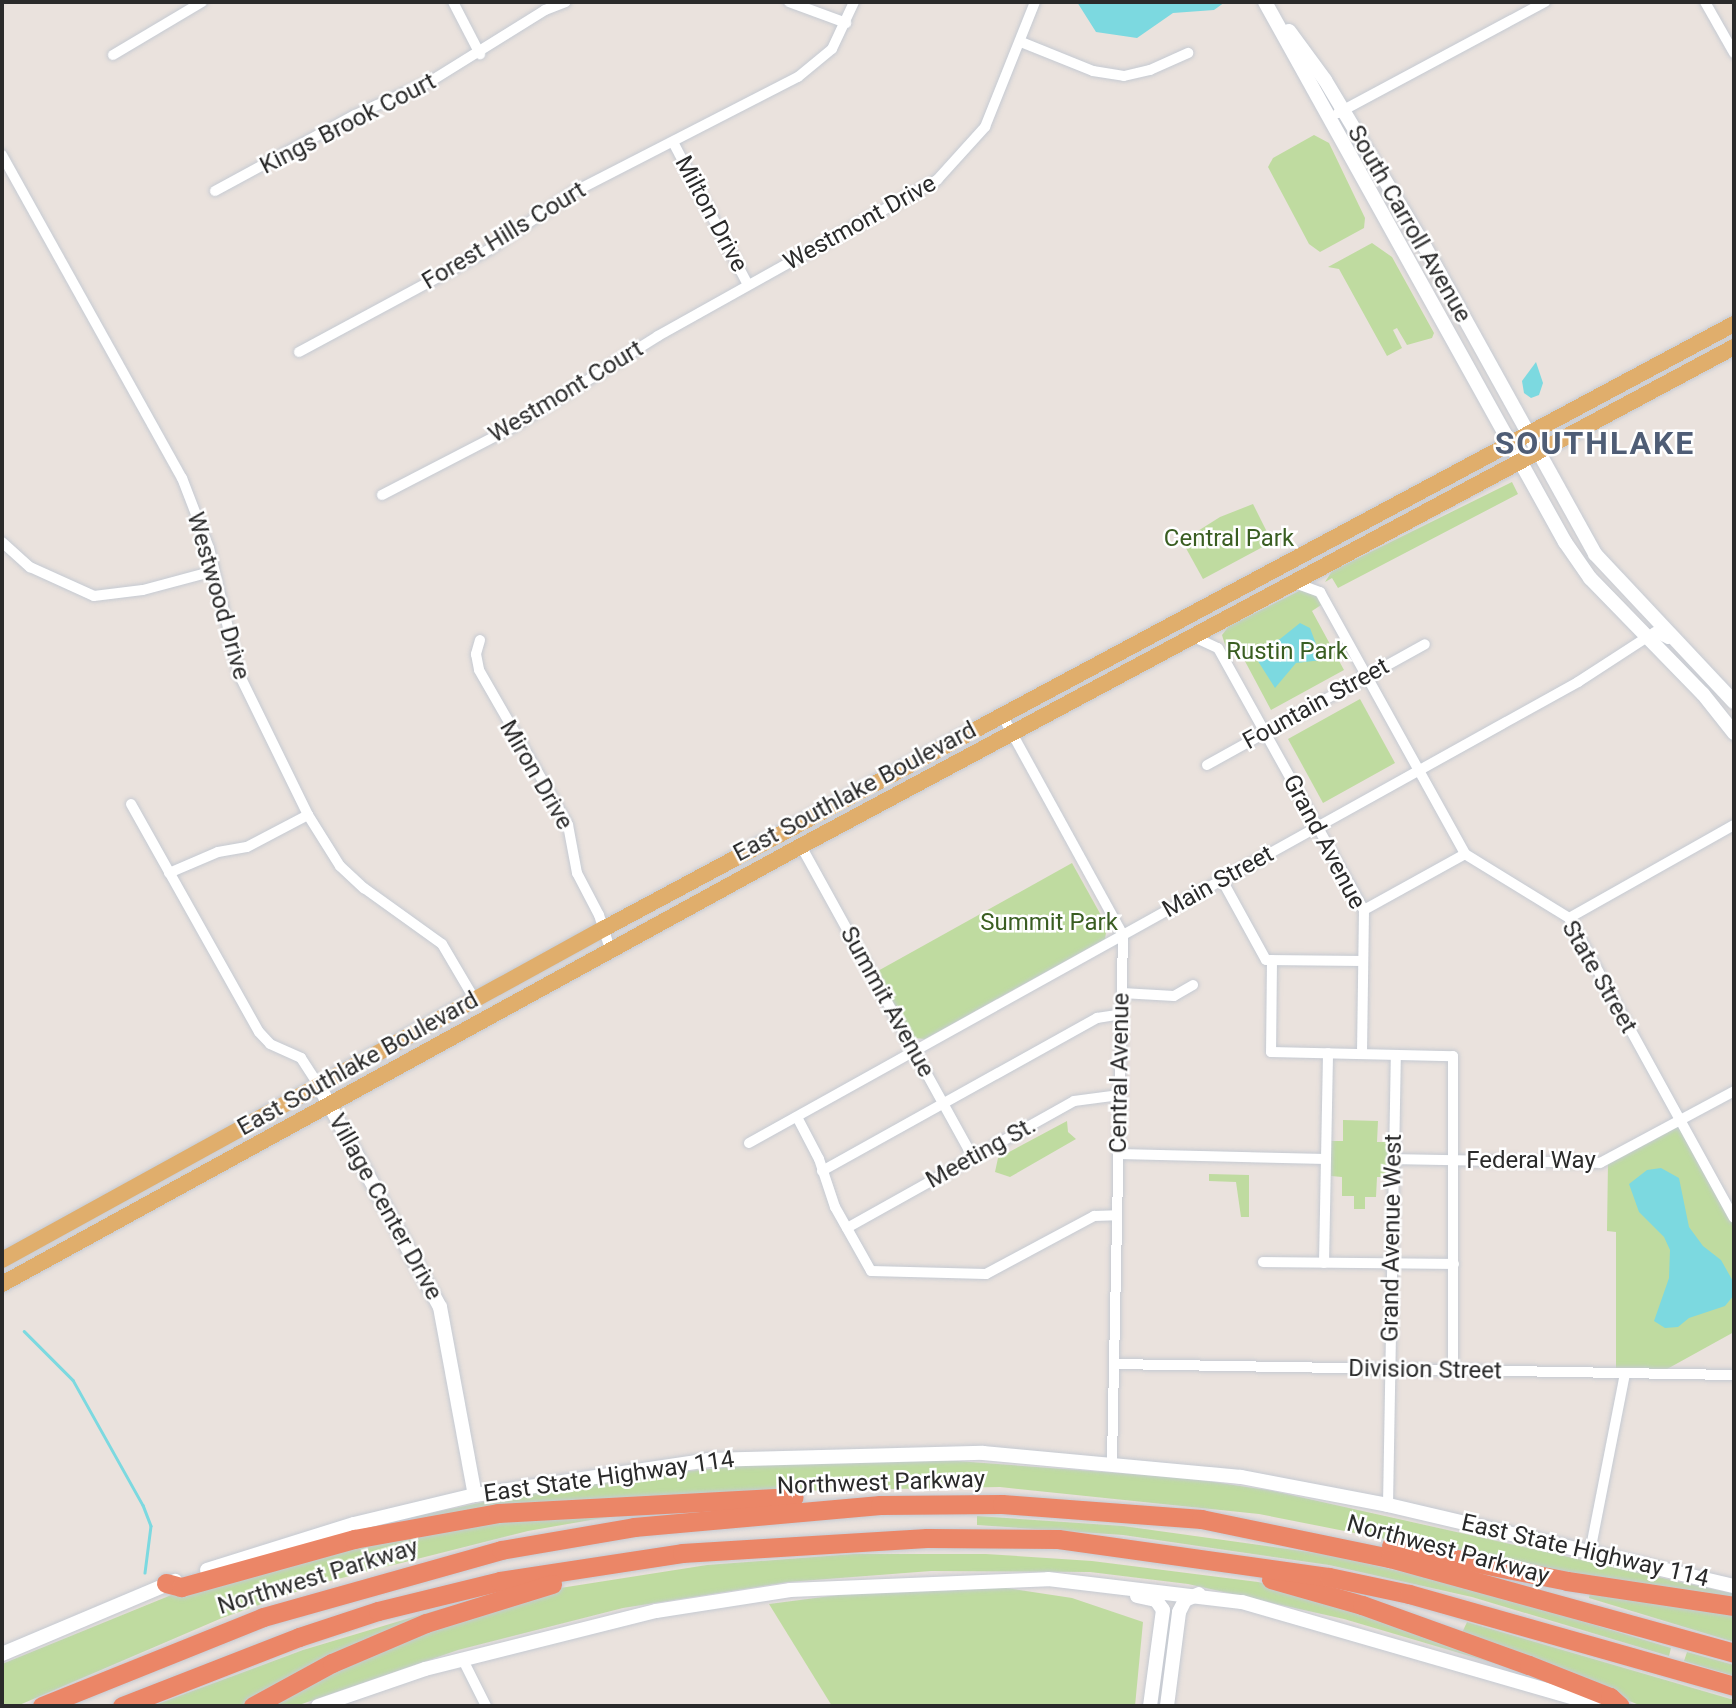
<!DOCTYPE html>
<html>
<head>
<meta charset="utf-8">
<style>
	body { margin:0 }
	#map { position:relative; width:1736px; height:1708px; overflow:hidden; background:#eae2dd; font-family:Roboto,sans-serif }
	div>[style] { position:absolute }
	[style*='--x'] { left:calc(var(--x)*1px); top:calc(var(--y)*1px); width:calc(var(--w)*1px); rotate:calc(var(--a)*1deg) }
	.green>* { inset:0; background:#bfdba0 }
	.water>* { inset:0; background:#7cd9e0 }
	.stream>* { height:2.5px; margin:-1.25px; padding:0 1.25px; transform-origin:1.25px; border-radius:1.25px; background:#7cd9e0 }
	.roads { filter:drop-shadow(0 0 2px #c5cad2) drop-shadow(0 0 2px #c5cad2) }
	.street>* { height:10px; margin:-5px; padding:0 5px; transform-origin:5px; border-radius:5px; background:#fff }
	.secondary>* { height:14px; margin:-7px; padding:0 7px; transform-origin:7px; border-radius:7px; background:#fff }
	.primary>* { height:16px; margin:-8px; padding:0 8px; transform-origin:8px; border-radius:8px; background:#e0ae6c }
	.highway>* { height:19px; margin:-9.5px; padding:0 9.5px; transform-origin:9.5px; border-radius:9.5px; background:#eb8667 }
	span { translate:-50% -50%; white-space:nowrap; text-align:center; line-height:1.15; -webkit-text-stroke:5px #fff; paint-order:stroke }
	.street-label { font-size:24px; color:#2a2a2a }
	.park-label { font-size:24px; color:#3a5e22 }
	.district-label { font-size:32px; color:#4f5d75; font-weight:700; letter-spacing:2px }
	.frame { position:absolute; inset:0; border:4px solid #2a2a2a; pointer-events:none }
</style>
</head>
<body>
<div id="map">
	<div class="green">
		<i style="clip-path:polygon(1314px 135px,1329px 143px,1365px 218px,1364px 228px,1320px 252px,1309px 244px,1268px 167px,1273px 158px)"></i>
		<i style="clip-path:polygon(1372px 243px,1392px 257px,1434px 333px,1432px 338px,1407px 345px,1397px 328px,1393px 330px,1402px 348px,1387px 356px,1339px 269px,1328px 267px)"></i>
		<i style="clip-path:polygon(1512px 482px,1518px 494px,1338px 588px,1332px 578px,1325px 582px,1332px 571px)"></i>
		<i style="clip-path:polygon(1253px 504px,1272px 542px,1203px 579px,1182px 541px,1220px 517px)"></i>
		<i style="clip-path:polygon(1301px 590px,1315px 594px,1321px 605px,1312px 611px,1344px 670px,1271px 710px,1239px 650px,1228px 655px,1222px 635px,1229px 626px)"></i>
		<i style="clip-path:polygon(1360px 699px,1395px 763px,1323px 803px,1288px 739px)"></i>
		<i style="clip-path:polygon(1072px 863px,1107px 926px,1105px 939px,925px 1039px,914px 1038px,876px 972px)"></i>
		<i style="clip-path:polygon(1343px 1120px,1378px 1121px,1377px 1142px,1390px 1142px,1389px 1177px,1377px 1177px,1376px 1197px,1365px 1197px,1365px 1209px,1354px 1209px,1354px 1196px,1342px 1196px,1342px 1177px,1331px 1176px,1331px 1141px,1343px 1141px)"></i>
		<i style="clip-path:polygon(1067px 1121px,1068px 1132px,1076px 1139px,1010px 1177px,995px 1172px,998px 1158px)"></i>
		<i style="clip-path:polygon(1680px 1121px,1734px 1218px,1734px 1332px,1658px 1374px,1616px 1373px,1616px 1232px,1607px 1231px,1608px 1161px)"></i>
		<i style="clip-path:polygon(1209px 1174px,1249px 1175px,1249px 1217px,1241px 1217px,1236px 1182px,1209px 1181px)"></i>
		<i style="clip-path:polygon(943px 1460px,1187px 1478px,1273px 1491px,1734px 1594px,1734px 1600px,1551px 1572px,1259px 1514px,1000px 1487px,787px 1491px,415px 1521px,414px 1517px,535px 1491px,656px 1474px,785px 1462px)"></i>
		<i style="clip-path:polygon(636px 1512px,528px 1531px,318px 1584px,222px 1618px,17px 1706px,2px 1706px,2px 1664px,191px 1587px,453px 1523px)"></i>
		<i style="clip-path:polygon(977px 1516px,1123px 1526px,1330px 1555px,1475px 1589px,1671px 1648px,1669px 1656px,1472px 1597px,1329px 1565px,1123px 1535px,977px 1525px)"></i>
		<i style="clip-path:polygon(854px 1554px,986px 1554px,1092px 1561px,1258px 1582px,1309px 1595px,1517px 1670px,1344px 1619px,1188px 1584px,1090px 1572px,931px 1571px,788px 1582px,623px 1608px,458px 1650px,296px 1706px,264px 1706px,414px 1633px,554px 1589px,707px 1565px)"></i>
		<i style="clip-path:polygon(999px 1587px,1072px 1598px,1143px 1622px,1135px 1706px,832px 1706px,769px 1604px,854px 1593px)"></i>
		<i style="clip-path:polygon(1591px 1588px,1734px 1610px,1734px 1642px,1589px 1598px)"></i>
		<i style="clip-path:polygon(450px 1606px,249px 1706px,152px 1706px,303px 1650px)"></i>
		<i style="clip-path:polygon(1467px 1622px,1734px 1700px,1734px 1706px,1642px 1706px,1461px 1635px)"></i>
		<i style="clip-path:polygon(1687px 1652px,1734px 1665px,1734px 1676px,1684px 1661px)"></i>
	</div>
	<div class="water">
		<i style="clip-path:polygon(1077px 2px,1225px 2px,1214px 10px,1173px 13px,1137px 38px,1096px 32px)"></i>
		<i style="clip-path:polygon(1536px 362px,1543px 383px,1539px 395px,1531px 398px,1524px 393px,1522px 381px)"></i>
		<i style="clip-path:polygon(1300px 623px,1310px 628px,1322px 660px,1296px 663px,1275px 688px,1256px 658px,1257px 648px,1280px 639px)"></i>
		<i style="clip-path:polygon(1661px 1168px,1679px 1178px,1689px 1227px,1703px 1246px,1721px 1260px,1734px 1283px,1734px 1295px,1725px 1306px,1689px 1318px,1678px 1327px,1665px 1328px,1654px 1321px,1669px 1278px,1670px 1250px,1664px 1237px,1639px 1212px,1629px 1184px,1647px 1170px)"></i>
	</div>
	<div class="stream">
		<i style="--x:24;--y:1331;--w:69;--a:45"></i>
		<i style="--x:73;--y:1380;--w:143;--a:60.8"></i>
		<i style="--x:143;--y:1505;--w:22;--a:69"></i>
		<i style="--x:151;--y:1526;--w:47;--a:97.3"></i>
	</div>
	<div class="roads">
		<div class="street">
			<i style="--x:453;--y:2;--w:59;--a:62.6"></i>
			<i style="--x:789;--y:2;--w:61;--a:20.2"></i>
			<i style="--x:1705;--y:2;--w:59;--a:60.4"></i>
			<i style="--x:1021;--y:42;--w:78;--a:21.9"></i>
			<i style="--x:1093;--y:71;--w:31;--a:9"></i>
			<i style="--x:1124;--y:76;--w:27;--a:-13"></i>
			<i style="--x:1150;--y:70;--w:42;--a:-24.1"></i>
			<i style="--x:113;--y:55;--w:104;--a:-30.8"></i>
			<i style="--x:1338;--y:113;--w:235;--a:-28.2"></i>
			<i style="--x:673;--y:142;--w:161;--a:62.3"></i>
			<i style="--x:2;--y:155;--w:370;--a:60.9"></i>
			<i style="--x:182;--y:478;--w:75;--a:68.9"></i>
			<i style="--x:209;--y:548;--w:130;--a:76.6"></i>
			<i style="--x:239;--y:674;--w:157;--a:63.9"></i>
			<i style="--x:308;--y:815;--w:60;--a:57.9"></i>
			<i style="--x:340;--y:866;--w:33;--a:43"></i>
			<i style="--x:364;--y:888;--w:96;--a:35.7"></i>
			<i style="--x:442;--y:944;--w:65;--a:59.5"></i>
			<i style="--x:215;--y:191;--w:159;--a:-28.5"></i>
			<i style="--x:355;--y:115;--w:83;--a:-24.1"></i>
			<i style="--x:431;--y:81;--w:134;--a:-31.9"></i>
			<i style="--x:545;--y:10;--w:22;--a:-21"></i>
			<i style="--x:299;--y:352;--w:217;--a:-28.3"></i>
			<i style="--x:490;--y:249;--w:99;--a:-34.3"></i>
			<i style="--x:572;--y:193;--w:254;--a:-27.2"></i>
			<i style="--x:798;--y:77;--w:44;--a:-39.5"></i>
			<i style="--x:832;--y:49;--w:52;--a:-64.9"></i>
			<i style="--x:382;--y:495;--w:148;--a:-27.4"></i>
			<i style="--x:513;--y:427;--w:171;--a:-32.1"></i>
			<i style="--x:658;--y:336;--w:320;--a:-29.2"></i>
			<i style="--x:937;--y:180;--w:72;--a:-47.8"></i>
			<i style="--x:985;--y:127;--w:135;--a:-68.2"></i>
			<i style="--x:2;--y:542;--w:38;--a:42"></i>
			<i style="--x:30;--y:567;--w:70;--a:24.4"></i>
			<i style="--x:94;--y:596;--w:49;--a:-7"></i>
			<i style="--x:143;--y:590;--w:73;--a:-15"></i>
			<i style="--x:1295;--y:583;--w:27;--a:20"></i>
			<i style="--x:1320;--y:592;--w:299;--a:61"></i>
			<i style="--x:1465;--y:854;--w:122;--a:31.6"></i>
			<i style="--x:1569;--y:918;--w:342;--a:61.2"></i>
			<i style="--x:1194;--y:637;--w:26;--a:25"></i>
			<i style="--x:1218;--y:648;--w:300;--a:60.9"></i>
			<i style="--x:1364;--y:910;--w:144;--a:90.8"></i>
			<i style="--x:480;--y:640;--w:15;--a:106"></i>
			<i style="--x:476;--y:654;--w:16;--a:79"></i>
			<i style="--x:479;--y:670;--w:179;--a:60.1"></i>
			<i style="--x:568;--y:825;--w:49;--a:79.4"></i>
			<i style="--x:577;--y:873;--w:47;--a:62.4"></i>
			<i style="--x:599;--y:915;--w:38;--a:72"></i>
			<i style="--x:1002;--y:715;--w:251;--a:61.2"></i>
			<i style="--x:1123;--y:935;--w:527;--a:91.2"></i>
			<i style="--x:1207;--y:765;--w:249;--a:-29"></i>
			<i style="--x:131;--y:804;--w:261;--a:60.7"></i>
			<i style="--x:259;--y:1032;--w:16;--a:47"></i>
			<i style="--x:270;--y:1044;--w:34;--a:24"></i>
			<i style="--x:301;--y:1058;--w:33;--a:57"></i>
			<i style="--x:801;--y:846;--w:356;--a:61.1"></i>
			<i style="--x:169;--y:873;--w:53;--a:-23.2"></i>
			<i style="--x:218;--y:852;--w:29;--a:-10"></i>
			<i style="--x:247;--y:847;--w:69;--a:-27.7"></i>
			<i style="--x:1222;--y:880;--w:91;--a:61.2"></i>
			<i style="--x:1266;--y:960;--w:97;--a:0.6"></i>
			<i style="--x:1364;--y:910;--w:115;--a:-29"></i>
			<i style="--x:1569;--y:918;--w:189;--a:-29.4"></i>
			<i style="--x:1272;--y:960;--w:92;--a:90.6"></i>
			<i style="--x:1271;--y:1052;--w:182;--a:1.3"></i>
			<i style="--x:1453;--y:1056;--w:315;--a:90"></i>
			<i style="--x:1122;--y:993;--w:52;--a:3.3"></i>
			<i style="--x:1174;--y:996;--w:22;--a:-30"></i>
			<i style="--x:797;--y:1117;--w:47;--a:62.4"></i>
			<i style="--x:819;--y:1159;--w:51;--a:71.6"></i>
			<i style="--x:835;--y:1207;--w:73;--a:60.6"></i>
			<i style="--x:871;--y:1271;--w:115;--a:1.5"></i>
			<i style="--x:986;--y:1274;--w:123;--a:-28.2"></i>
			<i style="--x:1094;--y:1216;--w:23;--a:-2"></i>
			<i style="--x:749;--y:1143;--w:949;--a:-29.08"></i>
			<i style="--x:1578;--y:682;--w:92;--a:-33"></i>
			<i style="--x:1655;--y:632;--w:15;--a:28"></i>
			<i style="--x:1119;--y:1154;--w:207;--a:1.4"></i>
			<i style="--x:1394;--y:1159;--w:206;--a:1.1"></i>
			<i style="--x:1600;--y:1163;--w:152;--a:-28.2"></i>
			<i style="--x:822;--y:1171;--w:315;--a:-29.1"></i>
			<i style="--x:1097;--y:1018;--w:25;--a:-9"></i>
			<i style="--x:847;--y:1228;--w:260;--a:-29.2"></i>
			<i style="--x:1074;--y:1101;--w:46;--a:-7.4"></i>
			<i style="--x:1263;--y:1262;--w:191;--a:0.6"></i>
			<i style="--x:1324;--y:1263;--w:210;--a:-88.9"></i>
			<i style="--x:1115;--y:1364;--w:619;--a:1.02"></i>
			<i style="--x:1388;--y:1505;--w:450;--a:-89"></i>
			<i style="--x:1590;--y:1552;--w:181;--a:-78.9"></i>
			<i style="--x:462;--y:1658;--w:54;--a:63.4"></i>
		</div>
		<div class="secondary">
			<i style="--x:1265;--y:2;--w:618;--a:60.95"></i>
			<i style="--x:1565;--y:542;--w:44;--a:55.2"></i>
			<i style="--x:1590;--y:578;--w:162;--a:45.8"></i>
			<i style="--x:1703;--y:694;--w:50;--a:51.5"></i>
			<i style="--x:1289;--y:31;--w:61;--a:53.7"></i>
			<i style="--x:1325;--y:80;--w:195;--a:59.1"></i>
			<i style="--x:1425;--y:247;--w:351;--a:61"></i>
			<i style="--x:1595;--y:554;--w:203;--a:46.8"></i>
			<i style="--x:319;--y:1086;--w:252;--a:61.3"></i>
			<i style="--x:440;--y:1307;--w:191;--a:79.5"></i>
			<i style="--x:207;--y:1570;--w:154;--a:-17.4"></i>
			<i style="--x:354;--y:1524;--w:124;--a:-13.5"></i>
			<i style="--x:475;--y:1495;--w:236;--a:-8.5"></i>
			<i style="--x:708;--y:1460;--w:275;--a:-1.5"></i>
			<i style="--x:983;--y:1453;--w:259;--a:5.3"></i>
			<i style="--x:1241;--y:1477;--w:150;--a:10.8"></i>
			<i style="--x:1388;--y:1505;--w:355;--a:13.2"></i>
			<i style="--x:1137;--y:1596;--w:19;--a:12"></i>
			<i style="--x:1156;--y:1600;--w:12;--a:55"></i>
			<i style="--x:1163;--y:1610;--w:97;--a:97.7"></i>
			<i style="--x:2;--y:1654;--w:188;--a:-22.9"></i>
			<i style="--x:318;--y:1706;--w:113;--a:-19.1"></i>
			<i style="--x:425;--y:1669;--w:238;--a:-14.1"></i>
			<i style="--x:656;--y:1611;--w:136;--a:-8.9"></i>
			<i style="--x:790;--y:1590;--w:258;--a:-2.4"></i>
			<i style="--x:1048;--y:1579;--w:195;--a:6.8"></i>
			<i style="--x:1242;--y:1602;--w:375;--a:16.1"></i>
			<i style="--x:1167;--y:1706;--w:95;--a:-82.7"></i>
			<i style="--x:1179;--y:1612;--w:13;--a:-63"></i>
			<i style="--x:1185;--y:1600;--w:15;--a:-23"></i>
		</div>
		<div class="primary">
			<i style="--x:2;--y:1260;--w:688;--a:-28.84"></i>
			<i style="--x:605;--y:928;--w:1280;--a:-28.15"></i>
			<i style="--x:2;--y:1284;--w:911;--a:-28.73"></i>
			<i style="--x:801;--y:846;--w:1058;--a:-28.14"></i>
		</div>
		<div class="highway">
			<i style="--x:1391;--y:1546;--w:179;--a:11.2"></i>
			<i style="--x:1567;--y:1581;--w:169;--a:8.5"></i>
			<i style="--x:1271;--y:1579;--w:95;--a:15.9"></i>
			<i style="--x:1362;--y:1605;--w:177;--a:19.8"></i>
			<i style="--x:1529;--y:1665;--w:87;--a:21.6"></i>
			<i style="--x:1610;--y:1697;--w:13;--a:42"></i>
			<i style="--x:166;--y:1583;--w:16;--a:15"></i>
			<i style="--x:181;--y:1587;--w:180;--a:-15.5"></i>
			<i style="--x:354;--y:1539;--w:146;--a:-10.2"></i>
			<i style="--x:498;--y:1513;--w:296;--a:-3.1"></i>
			<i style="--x:42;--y:1706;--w:238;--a:-21.9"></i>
			<i style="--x:263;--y:1617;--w:247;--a:-15.7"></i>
			<i style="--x:501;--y:1550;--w:135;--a:-9.8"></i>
			<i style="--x:634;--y:1527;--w:247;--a:-5.1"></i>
			<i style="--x:880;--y:1505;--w:122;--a:-0.5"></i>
			<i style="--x:1002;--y:1504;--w:200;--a:4.3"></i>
			<i style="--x:1201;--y:1519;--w:193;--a:11.7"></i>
			<i style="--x:1390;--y:1558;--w:357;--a:15.4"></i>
			<i style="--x:122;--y:1706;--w:190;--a:-21.3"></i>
			<i style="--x:299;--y:1637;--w:83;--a:-18.2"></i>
			<i style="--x:378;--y:1611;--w:126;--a:-13.8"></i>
			<i style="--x:500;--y:1581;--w:184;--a:-8.7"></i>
			<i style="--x:682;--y:1553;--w:245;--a:-3.5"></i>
			<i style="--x:927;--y:1538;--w:131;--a:0.4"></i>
			<i style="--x:1058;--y:1539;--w:274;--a:8"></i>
			<i style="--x:1329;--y:1577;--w:82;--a:12"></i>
			<i style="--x:1409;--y:1594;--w:338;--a:15.8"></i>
			<i style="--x:253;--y:1706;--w:90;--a:-28.6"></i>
			<i style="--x:332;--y:1663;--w:102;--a:-23.1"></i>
			<i style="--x:426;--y:1623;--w:132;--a:-17.2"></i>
		</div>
	</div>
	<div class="street-label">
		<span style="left:348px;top:124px;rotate:-27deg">Kings Brook Court</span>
		<span style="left:711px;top:214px;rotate:62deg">Milton Drive</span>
		<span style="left:860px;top:223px;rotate:-29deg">Westmont Drive</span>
		<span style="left:1409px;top:224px;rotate:60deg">South Carroll Avenue</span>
		<span style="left:504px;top:236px;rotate:-31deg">Forest Hills Court</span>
		<span style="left:566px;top:392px;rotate:-31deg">Westmont Court</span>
		<span style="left:218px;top:596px;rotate:74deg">Westwood Drive</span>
		<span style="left:1316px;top:704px;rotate:-29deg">Fountain Street</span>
		<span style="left:536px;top:775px;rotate:60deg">Miron Drive</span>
		<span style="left:855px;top:792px;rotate:-28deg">East Southlake Boulevard</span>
		<span style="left:1324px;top:842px;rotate:62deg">Grand Avenue</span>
		<span style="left:1218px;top:882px;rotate:-29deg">Main Street</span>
		<span style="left:1599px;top:977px;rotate:60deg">State Street</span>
		<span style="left:887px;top:1002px;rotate:61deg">Summit Avenue</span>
		<span style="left:358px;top:1064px;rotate:-29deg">East Southlake Boulevard</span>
		<span style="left:1120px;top:1073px;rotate:-89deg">Central Avenue</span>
		<span style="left:981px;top:1153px;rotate:-29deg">Meeting St.</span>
		<span style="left:1531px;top:1161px">Federal Way</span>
		<span style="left:385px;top:1207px;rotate:61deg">Village Center Drive</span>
		<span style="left:1392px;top:1238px;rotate:-89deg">Grand Avenue West</span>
		<span style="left:1425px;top:1370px;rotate:1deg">Division Street</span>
		<span style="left:609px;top:1477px;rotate:-8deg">East State Highway 114</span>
		<span style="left:881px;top:1483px;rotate:-2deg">Northwest Parkway</span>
		<span style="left:1448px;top:1550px;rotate:15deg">Northwest Parkway</span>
		<span style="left:1585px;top:1551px;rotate:13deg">East State Highway 114</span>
		<span style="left:318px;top:1577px;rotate:-17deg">Northwest Parkway</span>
	</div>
	<div class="park-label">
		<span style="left:1229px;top:539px">Central Park</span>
		<span style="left:1287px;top:652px">Rustin Park</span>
		<span style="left:1049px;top:923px">Summit Park</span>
	</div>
	<div class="district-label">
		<span style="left:1595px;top:443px">SOUTHLAKE</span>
	</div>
	<div class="frame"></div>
</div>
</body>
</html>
